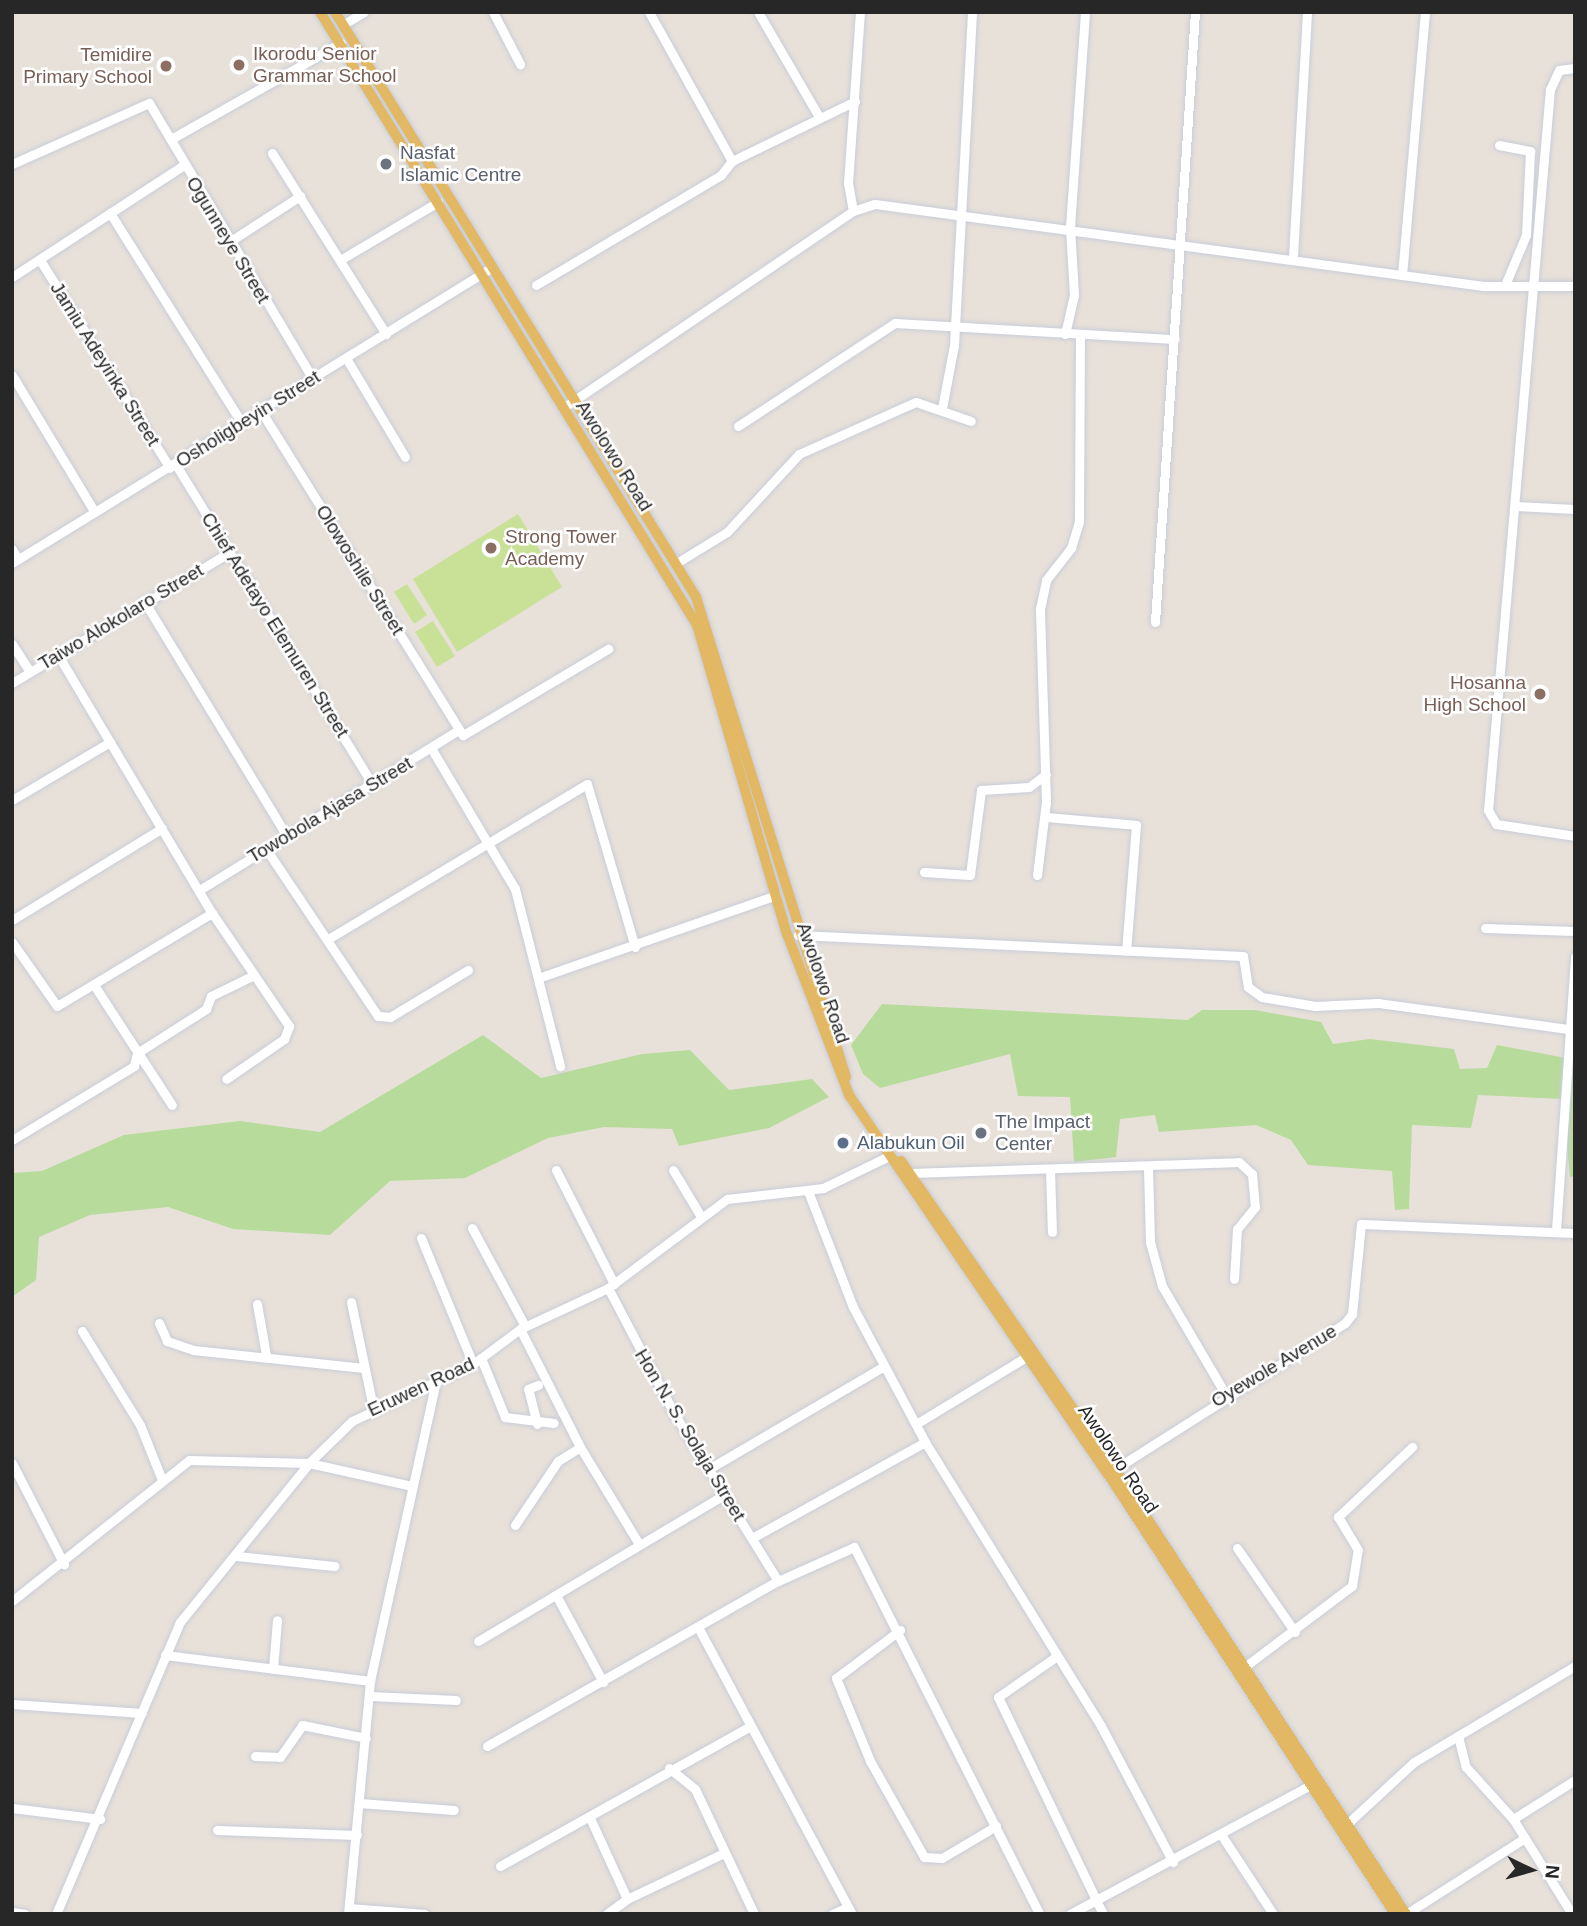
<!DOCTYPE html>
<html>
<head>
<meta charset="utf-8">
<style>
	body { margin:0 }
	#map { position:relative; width:1587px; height:1926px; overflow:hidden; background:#e8e1da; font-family:Arial,sans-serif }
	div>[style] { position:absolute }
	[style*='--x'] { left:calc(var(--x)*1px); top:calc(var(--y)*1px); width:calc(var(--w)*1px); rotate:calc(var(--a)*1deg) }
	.green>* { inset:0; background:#b7db9a }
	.pitch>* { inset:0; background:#c9e197 }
	.roads { filter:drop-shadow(0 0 2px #c8cdd8) drop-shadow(0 0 2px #c8cdd8) }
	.minor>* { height:9px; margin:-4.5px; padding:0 4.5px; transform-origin:4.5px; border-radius:4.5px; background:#fff }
	.major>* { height:10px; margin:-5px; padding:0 5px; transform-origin:5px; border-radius:5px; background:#e3b864 }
	.dots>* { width:19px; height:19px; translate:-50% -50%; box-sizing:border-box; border:4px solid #fff; border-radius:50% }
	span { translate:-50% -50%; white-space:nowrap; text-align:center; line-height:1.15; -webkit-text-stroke:5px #fff; paint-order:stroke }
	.education-label { font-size:19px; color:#785e54 }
	.left { translate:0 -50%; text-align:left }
	.right { translate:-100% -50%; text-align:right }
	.worship-label { font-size:19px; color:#5b616d }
	.street-label { font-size:19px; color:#272727 }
	.service-label { font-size:19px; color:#4e5e75 }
	.frame { position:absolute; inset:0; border:14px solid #272727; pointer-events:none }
	.north { position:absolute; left:1496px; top:1835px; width:70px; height:70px; -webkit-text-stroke:5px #fff; paint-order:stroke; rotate:95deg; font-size:19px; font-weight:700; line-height:28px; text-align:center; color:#272727 }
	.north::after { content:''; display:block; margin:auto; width:24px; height:32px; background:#272727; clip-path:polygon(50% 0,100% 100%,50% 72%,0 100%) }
</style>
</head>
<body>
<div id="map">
	<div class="green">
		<i style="clip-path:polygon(882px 1004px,1188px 1020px,1202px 1010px,1255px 1010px,1321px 1022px,1333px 1044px,1370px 1039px,1454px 1049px,1460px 1069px,1487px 1068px,1497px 1045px,1571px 1059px,1575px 1038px,1575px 1176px,1570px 1177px,1563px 1099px,1478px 1095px,1471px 1128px,1412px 1125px,1409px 1209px,1395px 1210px,1392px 1171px,1308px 1165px,1291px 1140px,1256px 1125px,1159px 1132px,1155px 1115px,1120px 1119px,1116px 1157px,1074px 1162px,1070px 1097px,1018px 1096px,1010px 1054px,880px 1088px,863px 1074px,851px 1045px)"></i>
		<i style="clip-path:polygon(483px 1035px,541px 1078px,642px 1054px,690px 1050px,729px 1090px,812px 1079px,829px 1097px,769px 1128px,679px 1146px,672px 1129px,604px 1127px,548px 1138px,465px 1178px,390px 1181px,330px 1235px,233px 1229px,168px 1207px,90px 1215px,39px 1237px,36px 1280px,12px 1297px,12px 1173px,42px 1171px,124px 1135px,240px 1121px,320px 1132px)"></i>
	</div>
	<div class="pitch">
		<i style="clip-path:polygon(518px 514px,562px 587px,457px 652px,413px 579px)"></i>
		<i style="clip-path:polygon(407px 584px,427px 615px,414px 624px,394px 592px)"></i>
		<i style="clip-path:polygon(433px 621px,455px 656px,437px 667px,415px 632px)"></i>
	</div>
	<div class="roads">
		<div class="minor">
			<i style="--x:493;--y:12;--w:59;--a:62.6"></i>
			<i style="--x:649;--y:12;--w:171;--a:60.9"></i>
			<i style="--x:732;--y:161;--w:137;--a:-26"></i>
			<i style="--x:758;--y:12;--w:121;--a:59.8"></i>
			<i style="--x:344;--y:24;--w:23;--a:-31"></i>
			<i style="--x:1575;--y:68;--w:16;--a:173"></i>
			<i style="--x:1559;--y:70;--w:21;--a:115"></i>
			<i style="--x:1550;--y:89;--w:724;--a:94.91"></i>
			<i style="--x:1488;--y:810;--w:16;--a:60"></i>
			<i style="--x:1496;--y:824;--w:80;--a:8.6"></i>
			<i style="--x:171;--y:139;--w:195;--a:-29.5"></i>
			<i style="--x:1499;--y:145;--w:32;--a:11"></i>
			<i style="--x:1530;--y:151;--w:84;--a:92.7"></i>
			<i style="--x:1526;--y:235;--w:54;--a:112.8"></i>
			<i style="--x:272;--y:153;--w:214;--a:57.8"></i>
			<i style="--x:12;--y:164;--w:150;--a:-24"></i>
			<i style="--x:149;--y:103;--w:320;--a:59.3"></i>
			<i style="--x:853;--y:211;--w:28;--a:-100"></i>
			<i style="--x:848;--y:183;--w:171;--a:-86"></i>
			<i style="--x:110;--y:213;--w:247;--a:57.9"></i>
			<i style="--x:229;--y:242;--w:85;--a:-32.9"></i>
			<i style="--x:1293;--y:256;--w:244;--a:-86.7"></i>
			<i style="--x:40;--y:260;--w:245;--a:58"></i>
			<i style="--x:340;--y:260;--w:114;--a:-30.6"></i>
			<i style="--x:1402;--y:275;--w:264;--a:-85"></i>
			<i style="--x:12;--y:277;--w:203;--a:-33.1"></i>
			<i style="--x:536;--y:285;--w:215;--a:-30.7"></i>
			<i style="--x:721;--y:175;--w:18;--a:-52"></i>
			<i style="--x:1065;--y:334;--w:40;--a:-77"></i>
			<i style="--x:1074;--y:295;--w:68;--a:-93.4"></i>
			<i style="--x:1070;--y:227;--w:216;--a:-86"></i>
			<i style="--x:346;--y:358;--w:115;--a:59.2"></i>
			<i style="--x:12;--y:375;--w:159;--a:58.9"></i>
			<i style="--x:563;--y:408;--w:351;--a:-34.2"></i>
			<i style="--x:853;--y:211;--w:23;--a:-18"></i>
			<i style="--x:875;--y:204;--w:614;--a:7.68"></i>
			<i style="--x:1483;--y:286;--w:92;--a:0"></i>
			<i style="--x:942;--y:408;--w:64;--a:-79.2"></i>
			<i style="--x:954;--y:345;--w:333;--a:-86.9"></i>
			<i style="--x:261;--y:411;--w:382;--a:58.1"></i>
			<i style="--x:463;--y:735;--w:169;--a:-30.7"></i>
			<i style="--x:738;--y:426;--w:188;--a:-33.3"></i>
			<i style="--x:895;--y:323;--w:280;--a:3.3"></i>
			<i style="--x:176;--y:465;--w:376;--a:58.4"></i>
			<i style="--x:1515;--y:506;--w:60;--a:2.9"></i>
			<i style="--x:12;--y:549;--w:12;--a:59"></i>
			<i style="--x:12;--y:563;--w:563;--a:-31.63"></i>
			<i style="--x:675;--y:564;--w:61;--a:-31.6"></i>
			<i style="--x:727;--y:532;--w:106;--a:-47.3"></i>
			<i style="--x:799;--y:454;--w:128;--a:-24"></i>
			<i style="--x:916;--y:402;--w:58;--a:19.1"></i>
			<i style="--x:144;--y:601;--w:275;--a:58.7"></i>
			<i style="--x:1155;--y:622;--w:611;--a:-86.25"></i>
			<i style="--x:12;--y:644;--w:33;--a:57"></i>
			<i style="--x:58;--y:655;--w:300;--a:59.2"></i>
			<i style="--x:212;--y:913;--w:137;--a:55.7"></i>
			<i style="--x:289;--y:1026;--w:14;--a:111"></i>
			<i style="--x:284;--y:1039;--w:70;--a:145.4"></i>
			<i style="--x:12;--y:683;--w:254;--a:-31"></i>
			<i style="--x:431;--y:748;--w:164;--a:59.2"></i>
			<i style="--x:515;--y:889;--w:183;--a:75.7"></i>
			<i style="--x:12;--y:800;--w:114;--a:-30.6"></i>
			<i style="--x:1045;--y:817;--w:91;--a:5"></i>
			<i style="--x:1136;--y:825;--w:126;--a:94.5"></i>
			<i style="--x:266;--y:849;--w:201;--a:56.2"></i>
			<i style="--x:378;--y:1016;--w:12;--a:5"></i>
			<i style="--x:390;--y:1017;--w:91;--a:-31.1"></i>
			<i style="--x:924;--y:872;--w:46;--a:3.7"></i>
			<i style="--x:970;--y:875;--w:86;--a:-82.6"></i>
			<i style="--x:981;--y:790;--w:48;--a:-3.6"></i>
			<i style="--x:1029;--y:787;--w:21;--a:-37"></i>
			<i style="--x:1037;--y:875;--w:74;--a:-83"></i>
			<i style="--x:1046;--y:802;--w:193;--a:-91.8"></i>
			<i style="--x:1040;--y:609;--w:30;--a:-78"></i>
			<i style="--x:1046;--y:580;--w:41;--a:-52"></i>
			<i style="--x:1071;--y:548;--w:27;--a:-73"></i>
			<i style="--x:1079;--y:522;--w:187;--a:-89.7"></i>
			<i style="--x:201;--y:889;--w:302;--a:-31.7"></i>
			<i style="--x:12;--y:920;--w:176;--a:-31.5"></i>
			<i style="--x:1485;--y:928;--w:90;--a:1.9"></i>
			<i style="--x:798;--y:935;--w:445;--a:2.7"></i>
			<i style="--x:1243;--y:956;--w:31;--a:81"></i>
			<i style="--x:1248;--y:987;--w:17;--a:36"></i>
			<i style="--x:1262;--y:997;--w:54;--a:9.6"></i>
			<i style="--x:1315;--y:1006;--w:63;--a:-2.7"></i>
			<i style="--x:1378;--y:1003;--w:193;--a:7.8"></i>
			<i style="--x:328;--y:939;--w:302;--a:-30.9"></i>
			<i style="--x:587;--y:784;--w:170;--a:73.6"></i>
			<i style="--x:12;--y:942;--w:78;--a:54.9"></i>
			<i style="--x:57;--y:1006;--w:181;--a:-31"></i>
			<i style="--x:538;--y:978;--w:252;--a:-19.2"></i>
			<i style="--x:94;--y:985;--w:143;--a:57"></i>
			<i style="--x:12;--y:1140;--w:143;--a:-31.2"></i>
			<i style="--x:134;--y:1066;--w:13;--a:-77"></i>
			<i style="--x:137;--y:1053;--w:82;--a:-32.5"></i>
			<i style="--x:206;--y:1009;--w:14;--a:-69"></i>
			<i style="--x:211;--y:996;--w:46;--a:-26"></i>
			<i style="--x:1148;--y:1169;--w:73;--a:88.4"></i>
			<i style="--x:1150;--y:1242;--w:46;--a:74.7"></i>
			<i style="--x:1162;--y:1286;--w:126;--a:59.6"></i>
			<i style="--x:556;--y:1170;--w:128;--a:63"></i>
			<i style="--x:673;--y:1170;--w:52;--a:59"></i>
			<i style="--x:1050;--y:1170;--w:62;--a:88.2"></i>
			<i style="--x:911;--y:1173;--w:328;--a:-1.9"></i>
			<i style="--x:1239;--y:1162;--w:18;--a:43"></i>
			<i style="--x:1252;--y:1174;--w:33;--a:85"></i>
			<i style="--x:1255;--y:1207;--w:28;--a:129"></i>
			<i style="--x:1237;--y:1229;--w:50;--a:93.4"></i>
			<i style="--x:808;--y:1191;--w:124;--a:68.8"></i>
			<i style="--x:853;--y:1307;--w:153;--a:61.9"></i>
			<i style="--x:925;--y:1442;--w:334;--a:58.2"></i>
			<i style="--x:1101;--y:1726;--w:154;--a:62.1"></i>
			<i style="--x:472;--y:1228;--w:111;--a:61.6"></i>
			<i style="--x:1556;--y:1230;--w:274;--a:-86"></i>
			<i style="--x:421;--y:1238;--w:136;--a:67.6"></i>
			<i style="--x:608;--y:1288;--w:144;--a:62.2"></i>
			<i style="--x:675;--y:1415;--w:195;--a:58.2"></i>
			<i style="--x:351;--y:1302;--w:107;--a:78.2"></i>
			<i style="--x:257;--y:1304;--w:52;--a:80"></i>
			<i style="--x:159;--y:1323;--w:20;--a:66"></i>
			<i style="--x:167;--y:1341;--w:28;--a:19"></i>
			<i style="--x:193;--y:1350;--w:172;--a:6"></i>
			<i style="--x:520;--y:1329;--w:132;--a:63"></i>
			<i style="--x:580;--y:1447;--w:114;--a:58.7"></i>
			<i style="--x:82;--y:1331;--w:110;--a:58.3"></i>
			<i style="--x:140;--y:1425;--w:59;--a:68.2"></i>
			<i style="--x:481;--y:1358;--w:64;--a:67.9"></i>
			<i style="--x:505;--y:1417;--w:49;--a:7"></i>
			<i style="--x:537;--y:1424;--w:36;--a:-104"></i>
			<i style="--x:528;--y:1389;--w:11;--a:-22"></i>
			<i style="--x:916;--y:1424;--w:131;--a:-31.3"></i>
			<i style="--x:12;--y:1463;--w:114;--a:62.8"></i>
			<i style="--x:712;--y:1467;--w:199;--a:-30.4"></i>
			<i style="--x:1115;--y:1469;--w:272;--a:-32.4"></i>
			<i style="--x:1345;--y:1323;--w:11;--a:-52"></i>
			<i style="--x:1352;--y:1314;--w:90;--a:-84.3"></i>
			<i style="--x:1361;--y:1224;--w:214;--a:2.4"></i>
			<i style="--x:515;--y:1525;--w:77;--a:-56.1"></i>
			<i style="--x:558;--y:1461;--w:26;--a:-32"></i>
			<i style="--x:752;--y:1538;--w:198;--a:-29"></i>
			<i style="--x:1237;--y:1548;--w:102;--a:55.4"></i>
			<i style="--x:236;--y:1556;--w:99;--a:5.8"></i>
			<i style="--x:556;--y:1595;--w:99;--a:61.6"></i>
			<i style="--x:12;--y:1601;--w:226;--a:-38.5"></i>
			<i style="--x:189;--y:1460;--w:120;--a:1.4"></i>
			<i style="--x:309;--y:1463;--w:106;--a:12.6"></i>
			<i style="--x:699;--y:1629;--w:323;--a:61.8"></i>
			<i style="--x:900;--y:1630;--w:80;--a:143.1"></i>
			<i style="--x:836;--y:1678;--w:90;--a:67.7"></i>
			<i style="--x:870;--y:1761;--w:110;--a:60.6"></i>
			<i style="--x:924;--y:1857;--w:18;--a:3"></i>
			<i style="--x:942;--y:1858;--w:63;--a:-30.7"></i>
			<i style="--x:478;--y:1641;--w:288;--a:-30.7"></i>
			<i style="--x:165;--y:1655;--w:207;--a:7.2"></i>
			<i style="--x:1057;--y:1656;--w:72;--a:145.2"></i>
			<i style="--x:998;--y:1697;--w:241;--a:64.2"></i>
			<i style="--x:1243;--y:1668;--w:136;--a:-37"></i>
			<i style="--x:1352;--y:1586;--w:36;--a:-81"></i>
			<i style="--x:1358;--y:1550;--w:39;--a:-121"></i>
			<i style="--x:1338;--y:1517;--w:102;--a:-43.4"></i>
			<i style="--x:273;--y:1669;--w:49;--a:-85.3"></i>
			<i style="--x:370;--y:1696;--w:86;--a:2.7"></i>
			<i style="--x:12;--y:1704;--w:130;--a:4"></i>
			<i style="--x:1458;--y:1736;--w:32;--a:76"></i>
			<i style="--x:1466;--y:1767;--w:70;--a:47.9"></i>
			<i style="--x:1513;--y:1819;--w:112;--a:58.2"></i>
			<i style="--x:487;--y:1746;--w:335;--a:-29.6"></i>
			<i style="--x:778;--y:1581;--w:83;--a:-24.1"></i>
			<i style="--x:854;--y:1547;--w:411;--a:63.2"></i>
			<i style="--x:255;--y:1756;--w:25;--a:2"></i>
			<i style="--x:280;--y:1757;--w:39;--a:-55"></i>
			<i style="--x:302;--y:1725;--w:65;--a:11.5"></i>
			<i style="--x:669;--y:1768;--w:33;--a:39"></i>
			<i style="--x:695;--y:1789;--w:138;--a:64.7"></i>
			<i style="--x:359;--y:1803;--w:95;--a:4.2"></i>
			<i style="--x:12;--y:1808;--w:89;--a:7.1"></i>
			<i style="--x:590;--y:1818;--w:89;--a:65.4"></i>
			<i style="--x:627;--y:1899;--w:26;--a:144"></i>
			<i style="--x:1513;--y:1819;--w:73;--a:-32.2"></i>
			<i style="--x:1347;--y:1824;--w:91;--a:-42.8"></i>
			<i style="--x:1414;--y:1762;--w:187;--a:-30.8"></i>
			<i style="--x:217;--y:1830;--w:140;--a:2"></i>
			<i style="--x:1222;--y:1836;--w:93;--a:56.8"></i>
			<i style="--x:500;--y:1866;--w:285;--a:-29.2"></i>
			<i style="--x:627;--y:1899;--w:107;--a:-25.4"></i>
			<i style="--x:349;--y:1908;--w:76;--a:4.5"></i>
			<i style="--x:12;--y:1912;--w:13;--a:9"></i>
			<i style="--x:56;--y:1914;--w:317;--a:-67"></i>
			<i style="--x:180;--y:1622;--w:205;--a:-50.9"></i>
			<i style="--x:309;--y:1463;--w:60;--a:-44.3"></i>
			<i style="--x:352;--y:1421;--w:134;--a:-25.2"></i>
			<i style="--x:473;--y:1364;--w:59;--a:-36.7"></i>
			<i style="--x:520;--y:1329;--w:97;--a:-25"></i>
			<i style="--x:608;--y:1288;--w:149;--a:-36.8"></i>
			<i style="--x:727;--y:1199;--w:97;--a:-6.5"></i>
			<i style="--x:823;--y:1188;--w:73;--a:-25.9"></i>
			<i style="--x:348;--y:1914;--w:234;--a:-84.6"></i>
			<i style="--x:370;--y:1681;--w:307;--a:-77.6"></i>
			<i style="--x:832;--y:1914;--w:17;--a:-24"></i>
			<i style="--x:1070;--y:1914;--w:279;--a:-28.2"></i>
			<i style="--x:1406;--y:1914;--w:141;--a:-32.6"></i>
		</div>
		<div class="major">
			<i style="--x:320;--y:12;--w:720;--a:58.41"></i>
			<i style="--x:697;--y:625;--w:322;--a:73.8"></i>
			<i style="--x:787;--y:934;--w:173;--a:68.9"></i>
			<i style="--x:849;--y:1095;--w:459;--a:55.7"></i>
			<i style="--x:1108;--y:1474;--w:525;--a:56.88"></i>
			<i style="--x:335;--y:12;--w:687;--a:58.32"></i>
			<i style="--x:696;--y:597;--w:503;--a:72.65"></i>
			<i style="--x:901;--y:1161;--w:375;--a:55.2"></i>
			<i style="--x:1115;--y:1469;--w:532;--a:56.82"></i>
		</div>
	</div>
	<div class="dots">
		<i style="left:239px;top:65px;background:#8d6e63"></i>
		<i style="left:166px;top:66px;background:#8d6e63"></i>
		<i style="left:386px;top:164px;background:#6b7280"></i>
		<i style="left:491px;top:548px;background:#8d6e63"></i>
		<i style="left:1540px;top:694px;background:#8d6e63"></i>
		<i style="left:981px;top:1133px;background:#6b7280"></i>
		<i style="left:843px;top:1143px;background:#5c6f8a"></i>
	</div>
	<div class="education-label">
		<span class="left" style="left:253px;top:65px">Ikorodu Senior<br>Grammar School</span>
		<span class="right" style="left:152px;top:66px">Temidire<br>Primary School</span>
		<span class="left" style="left:505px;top:548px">Strong Tower<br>Academy</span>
		<span class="right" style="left:1526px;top:694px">Hosanna<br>High School</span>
	</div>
	<div class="worship-label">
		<span class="left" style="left:400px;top:164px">Nasfat<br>Islamic Centre</span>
		<span class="left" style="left:995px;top:1133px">The Impact<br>Center</span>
	</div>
	<div class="street-label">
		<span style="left:228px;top:240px;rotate:59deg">Ogunneye Street</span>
		<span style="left:105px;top:364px;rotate:58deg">Jamiu Adeyinka Street</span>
		<span style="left:248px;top:419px;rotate:-32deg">Osholigbeyin Street</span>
		<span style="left:614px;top:456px;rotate:58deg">Awolowo Road</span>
		<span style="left:360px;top:570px;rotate:58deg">Olowoshile Street</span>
		<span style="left:121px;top:617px;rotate:-31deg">Taiwo Alokolaro Street</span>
		<span style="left:275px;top:625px;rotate:58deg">Chief Adetayo Elemuren Street</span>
		<span style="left:330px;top:810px;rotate:-31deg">Towobola Ajasa Street</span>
		<span style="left:823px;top:983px;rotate:71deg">Awolowo Road</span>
		<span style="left:1274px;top:1366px;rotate:-31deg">Oyewole Avenue</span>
		<span style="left:421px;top:1387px;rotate:-25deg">Eruwen Road</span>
		<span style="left:690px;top:1435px;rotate:59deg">Hon N. S. Solaja Street</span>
		<span style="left:1118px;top:1459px;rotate:56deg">Awolowo Road</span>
	</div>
	<div class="service-label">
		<span class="left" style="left:857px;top:1143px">Alabukun Oil</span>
	</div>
	<div class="frame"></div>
	<div class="north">N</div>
</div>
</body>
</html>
